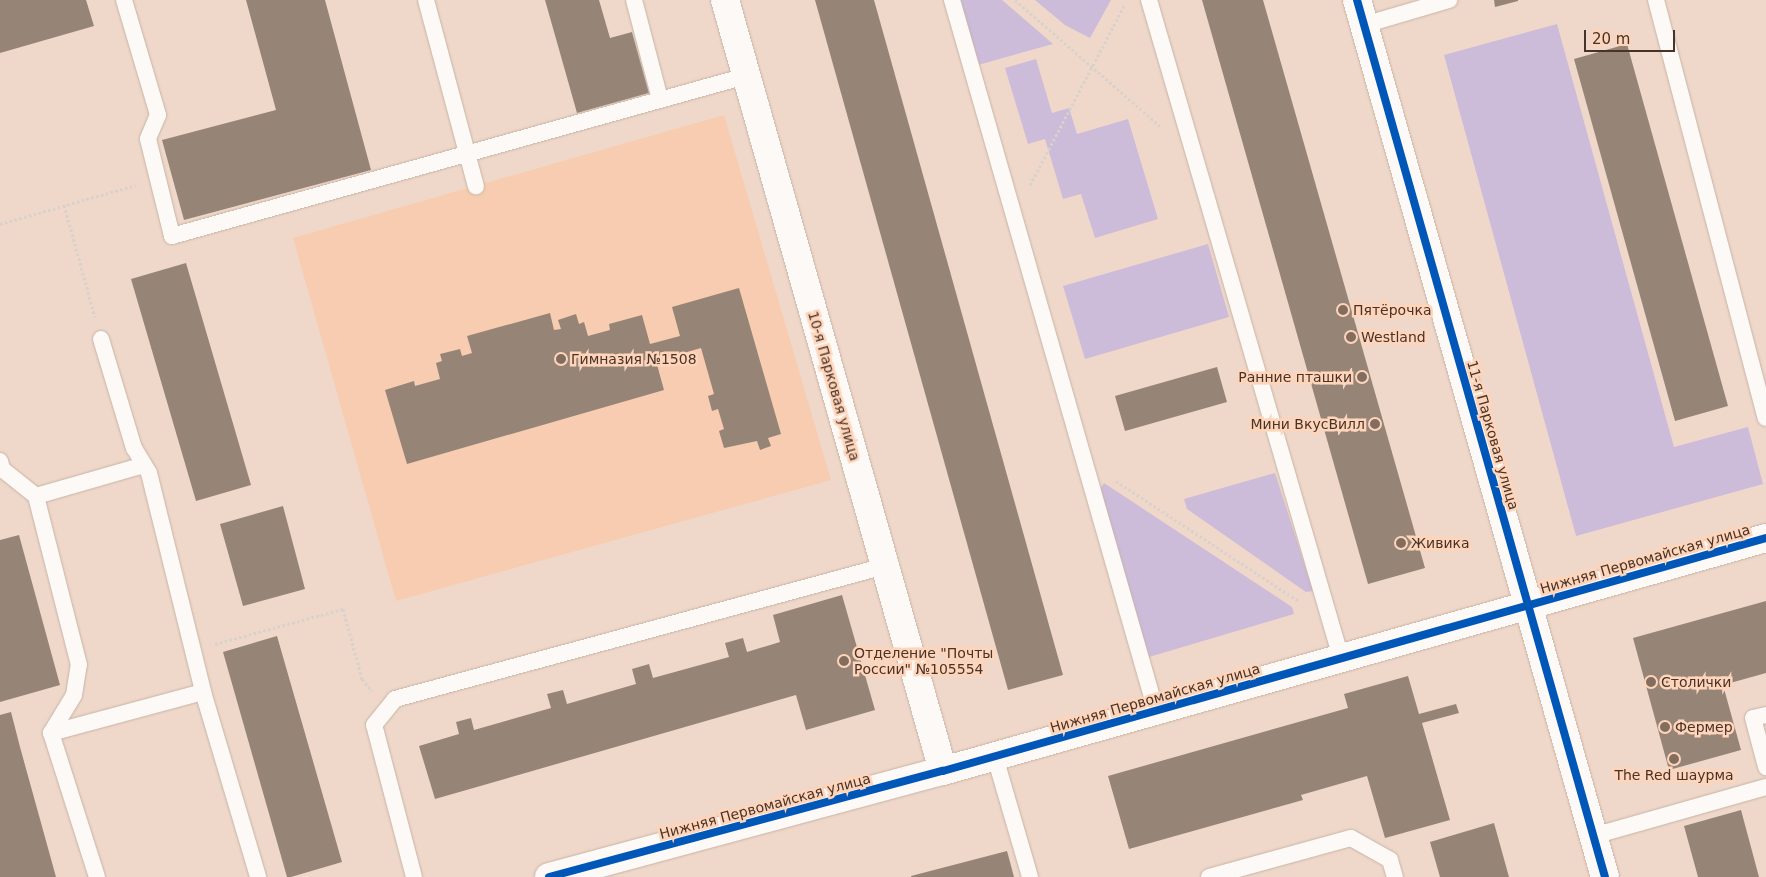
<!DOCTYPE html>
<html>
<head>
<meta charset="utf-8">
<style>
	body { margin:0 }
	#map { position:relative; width:1766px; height:877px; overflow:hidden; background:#efd8c9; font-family:"DejaVu Sans",sans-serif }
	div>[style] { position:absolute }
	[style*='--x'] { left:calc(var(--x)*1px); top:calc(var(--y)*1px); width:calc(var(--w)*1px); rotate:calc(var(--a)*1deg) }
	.built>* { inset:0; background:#f7ccb1 }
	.green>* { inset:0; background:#cdbbda }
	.building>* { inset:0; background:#968477 }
	.path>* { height:3px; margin-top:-1.5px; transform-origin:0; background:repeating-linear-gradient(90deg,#d8d1cc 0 2.5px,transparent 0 5px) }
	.roads { filter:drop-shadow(0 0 1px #c7b3a6) drop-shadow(0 0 1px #c7b3a6) }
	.lane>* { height:16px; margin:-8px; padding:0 8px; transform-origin:8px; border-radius:8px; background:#fdf9f7 }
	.street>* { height:28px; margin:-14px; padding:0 14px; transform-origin:14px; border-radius:14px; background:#fdf9f7 }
	.cycleway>* { height:8px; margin:-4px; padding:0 4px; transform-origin:4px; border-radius:4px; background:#0057b8 }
	.dots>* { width:14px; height:14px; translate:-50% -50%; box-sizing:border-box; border:2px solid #fed4ba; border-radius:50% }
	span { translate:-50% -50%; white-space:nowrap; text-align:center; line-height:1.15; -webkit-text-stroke:5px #fed4ba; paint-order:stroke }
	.poi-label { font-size:14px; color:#483326 }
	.left { translate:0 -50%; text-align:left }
	.right { translate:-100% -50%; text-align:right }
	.street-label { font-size:14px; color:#483326 }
	.scale { position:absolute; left:1584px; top:30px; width:91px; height:22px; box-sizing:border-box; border:2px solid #483326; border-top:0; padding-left:6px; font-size:15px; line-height:18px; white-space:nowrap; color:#483326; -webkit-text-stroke:4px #fed4ba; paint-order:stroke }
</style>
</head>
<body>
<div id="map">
	<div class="built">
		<i style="clip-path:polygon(724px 115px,831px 480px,396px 601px,293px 238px)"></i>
	</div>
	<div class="green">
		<i style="clip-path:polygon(959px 0,1002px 0,1053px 44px,978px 65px)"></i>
		<i style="clip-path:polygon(1035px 0,1111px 0,1090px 38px,1065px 25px)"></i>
		<i style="clip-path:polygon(1557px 24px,1674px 447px,1748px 427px,1763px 484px,1576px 536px,1444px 55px)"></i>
		<i style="clip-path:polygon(1036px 59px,1052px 113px,1069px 108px,1077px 134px,1128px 119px,1158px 219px,1095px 238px,1081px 194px,1063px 199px,1045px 139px,1028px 144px,1005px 68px)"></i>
		<i style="clip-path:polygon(1208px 244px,1229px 317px,1085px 359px,1063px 286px)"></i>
		<i style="clip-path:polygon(1275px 473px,1313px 591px,1306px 592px,1187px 509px,1184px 499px)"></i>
		<i style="clip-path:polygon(1104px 483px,1292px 607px,1294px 614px,1149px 657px,1099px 491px)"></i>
	</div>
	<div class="building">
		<i style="clip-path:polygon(0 0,86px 0,94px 26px,0 53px)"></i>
		<i style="clip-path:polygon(246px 0,325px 0,371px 170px,184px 220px,162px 140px,276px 110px)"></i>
		<i style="clip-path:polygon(545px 0,599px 0,610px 38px,632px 32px,649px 93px,577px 113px)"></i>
		<i style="clip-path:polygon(815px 0,874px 0,1063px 675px,1008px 690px)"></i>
		<i style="clip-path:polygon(1202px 0,1263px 0,1425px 568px,1368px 584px)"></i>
		<i style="clip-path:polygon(1494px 0,1518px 0,1518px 1px,1495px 7px)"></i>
		<i style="clip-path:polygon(1627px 44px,1728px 406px,1675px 421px,1574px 59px)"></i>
		<i style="clip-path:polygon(186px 263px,251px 485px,196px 501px,131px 279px)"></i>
		<i style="clip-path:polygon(739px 288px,781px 434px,768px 438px,771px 446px,760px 450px,757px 441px,724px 448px,719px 431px,724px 429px,718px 409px,712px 411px,708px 396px,714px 394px,701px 348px,656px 361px,664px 390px,407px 464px,385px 390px,414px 381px,415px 386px,440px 379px,436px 363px,442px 361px,440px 354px,460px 349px,462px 356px,472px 353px,467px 336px,550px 313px,554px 330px,561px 329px,558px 320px,576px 314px,579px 324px,584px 322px,588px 336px,610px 330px,609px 324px,642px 315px,650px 344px,680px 336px,672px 307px)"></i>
		<i style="clip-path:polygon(1217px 367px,1227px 402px,1125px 431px,1115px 396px)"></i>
		<i style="clip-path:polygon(283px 506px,305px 589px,243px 606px,220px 524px)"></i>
		<i style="clip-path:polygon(19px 535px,60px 685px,0 702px,0 540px)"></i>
		<i style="clip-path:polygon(842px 595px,875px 710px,806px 730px,796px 695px,435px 799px,419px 746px,459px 734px,456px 722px,471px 718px,474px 730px,551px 708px,547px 694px,563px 690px,567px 704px,636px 684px,632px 669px,649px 664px,653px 678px,729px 657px,725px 643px,743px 638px,747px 652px,780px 642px,773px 615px)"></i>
		<i style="clip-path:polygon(1766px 601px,1766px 673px,1723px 685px,1741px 750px,1669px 770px,1633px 638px)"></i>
		<i style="clip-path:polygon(277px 636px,342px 862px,291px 877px,287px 877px,223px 652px)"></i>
		<i style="clip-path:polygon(1408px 676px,1419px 714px,1456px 704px,1459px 713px,1422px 723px,1450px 820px,1385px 838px,1367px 776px,1301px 795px,1303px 800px,1129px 849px,1108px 776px,1348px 708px,1344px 694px)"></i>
		<i style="clip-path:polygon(11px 712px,20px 747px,56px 877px,0 877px,0 715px)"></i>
		<i style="clip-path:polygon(1741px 810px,1759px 877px,1698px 877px,1684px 826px)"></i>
		<i style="clip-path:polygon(1494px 823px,1509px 877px,1440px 877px,1430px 842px)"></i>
		<i style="clip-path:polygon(1007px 851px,1014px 877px,911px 877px,911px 876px)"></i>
	</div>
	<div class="path">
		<i style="--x:1015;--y:0;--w:192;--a:41"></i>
		<i style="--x:1030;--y:185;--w:204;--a:-62.3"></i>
		<i style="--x:64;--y:205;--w:116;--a:74.5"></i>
		<i style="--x:0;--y:224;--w:141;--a:-16"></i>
		<i style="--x:1116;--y:481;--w:219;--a:33.3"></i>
		<i style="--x:215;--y:644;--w:133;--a:-15.3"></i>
		<i style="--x:343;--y:609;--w:73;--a:74.8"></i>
		<i style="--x:362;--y:679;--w:16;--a:50"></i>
	</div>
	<div class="roads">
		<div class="lane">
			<i style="--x:124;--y:0;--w:120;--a:73.5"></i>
			<i style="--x:158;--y:115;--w:26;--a:113"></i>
			<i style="--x:148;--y:139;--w:100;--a:76.1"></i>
			<i style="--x:172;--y:236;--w:596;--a:-15.58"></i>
			<i style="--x:426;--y:0;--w:193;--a:75"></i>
			<i style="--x:634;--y:0;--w:102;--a:75.3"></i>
			<i style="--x:952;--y:0;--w:740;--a:73.99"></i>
			<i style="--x:1149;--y:0;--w:685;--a:73.73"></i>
			<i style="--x:1656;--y:0;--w:432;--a:75.3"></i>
			<i style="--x:1364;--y:25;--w:89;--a:-16.4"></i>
			<i style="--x:101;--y:339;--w:114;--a:73.2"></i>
			<i style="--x:134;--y:448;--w:29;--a:59"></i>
			<i style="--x:149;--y:473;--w:226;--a:76.1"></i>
			<i style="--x:0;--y:461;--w:8;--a:76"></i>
			<i style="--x:2;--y:469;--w:43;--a:38.5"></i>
			<i style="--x:1766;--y:715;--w:13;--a:167"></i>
			<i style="--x:1753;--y:718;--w:51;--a:75.1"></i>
			<i style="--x:51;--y:733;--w:44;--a:-58.8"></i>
			<i style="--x:74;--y:695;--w:30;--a:-81"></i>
			<i style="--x:79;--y:665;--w:174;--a:-104.3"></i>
			<i style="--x:36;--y:496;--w:112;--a:-16"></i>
			<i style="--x:995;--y:757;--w:125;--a:73.7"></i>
			<i style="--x:1593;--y:836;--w:180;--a:-15.8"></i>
			<i style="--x:97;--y:877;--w:151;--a:-107.7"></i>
			<i style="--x:51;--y:733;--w:157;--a:-15.1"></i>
			<i style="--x:203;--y:692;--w:193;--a:73.4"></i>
			<i style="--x:414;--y:877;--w:157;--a:-104.7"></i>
			<i style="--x:374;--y:725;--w:33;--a:-51"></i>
			<i style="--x:395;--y:699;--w:508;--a:-15.19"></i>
			<i style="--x:1209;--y:877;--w:147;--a:-15.4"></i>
			<i style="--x:1351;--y:838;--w:45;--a:29.4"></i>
			<i style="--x:1390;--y:860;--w:18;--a:74"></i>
		</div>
		<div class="street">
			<i style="--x:725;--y:0;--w:801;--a:74.21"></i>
			<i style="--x:1357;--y:0;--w:911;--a:74.21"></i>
			<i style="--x:549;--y:877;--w:408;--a:-15.1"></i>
			<i style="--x:943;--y:771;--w:855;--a:-15.81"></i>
		</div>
	</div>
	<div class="cycleway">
		<i style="--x:1357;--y:0;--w:911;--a:74.21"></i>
		<i style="--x:549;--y:877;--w:408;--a:-15.1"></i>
		<i style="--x:943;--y:771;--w:855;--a:-15.81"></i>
	</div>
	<div class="dots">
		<i style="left:1343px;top:310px;background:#826d5f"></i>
		<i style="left:1351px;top:337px;background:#826d5f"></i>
		<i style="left:561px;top:359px;background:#826d5f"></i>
		<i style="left:1362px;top:377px;background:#826d5f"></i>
		<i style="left:1375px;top:424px;background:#826d5f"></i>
		<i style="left:1401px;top:543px;background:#826d5f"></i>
		<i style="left:844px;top:661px;background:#826d5f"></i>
		<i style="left:1651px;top:682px;background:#826d5f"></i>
		<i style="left:1665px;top:727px;background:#826d5f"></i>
		<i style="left:1674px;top:759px;background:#826d5f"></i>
	</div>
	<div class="poi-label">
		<span class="left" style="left:1353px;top:310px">Пятёрочка</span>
		<span class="left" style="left:1361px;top:337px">Westland</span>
		<span class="left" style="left:571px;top:359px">Гимназия №1508</span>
		<span class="right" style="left:1352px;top:377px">Ранние пташки</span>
		<span class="right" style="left:1365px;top:424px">Мини ВкусВилл</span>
		<span class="left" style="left:1411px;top:543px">Живика</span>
		<span class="left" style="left:854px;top:661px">Отделение "Почты<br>России" №105554</span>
		<span class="left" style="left:1661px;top:682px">Столички</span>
		<span class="left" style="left:1675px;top:727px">Фермер</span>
		<span style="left:1674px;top:775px">The Red шаурма</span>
	</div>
	<div class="street-label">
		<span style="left:834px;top:386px;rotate:74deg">10-я Парковая улица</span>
		<span style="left:1493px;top:435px;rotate:74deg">11-я Парковая улица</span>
		<span style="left:1645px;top:559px;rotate:-16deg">Нижняя Первомайская улица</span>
		<span style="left:1155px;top:698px;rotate:-16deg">Нижняя Первомайская улица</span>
		<span style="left:765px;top:806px;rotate:-15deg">Нижняя Первомайская улица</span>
	</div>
	<div class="scale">20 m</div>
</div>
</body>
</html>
